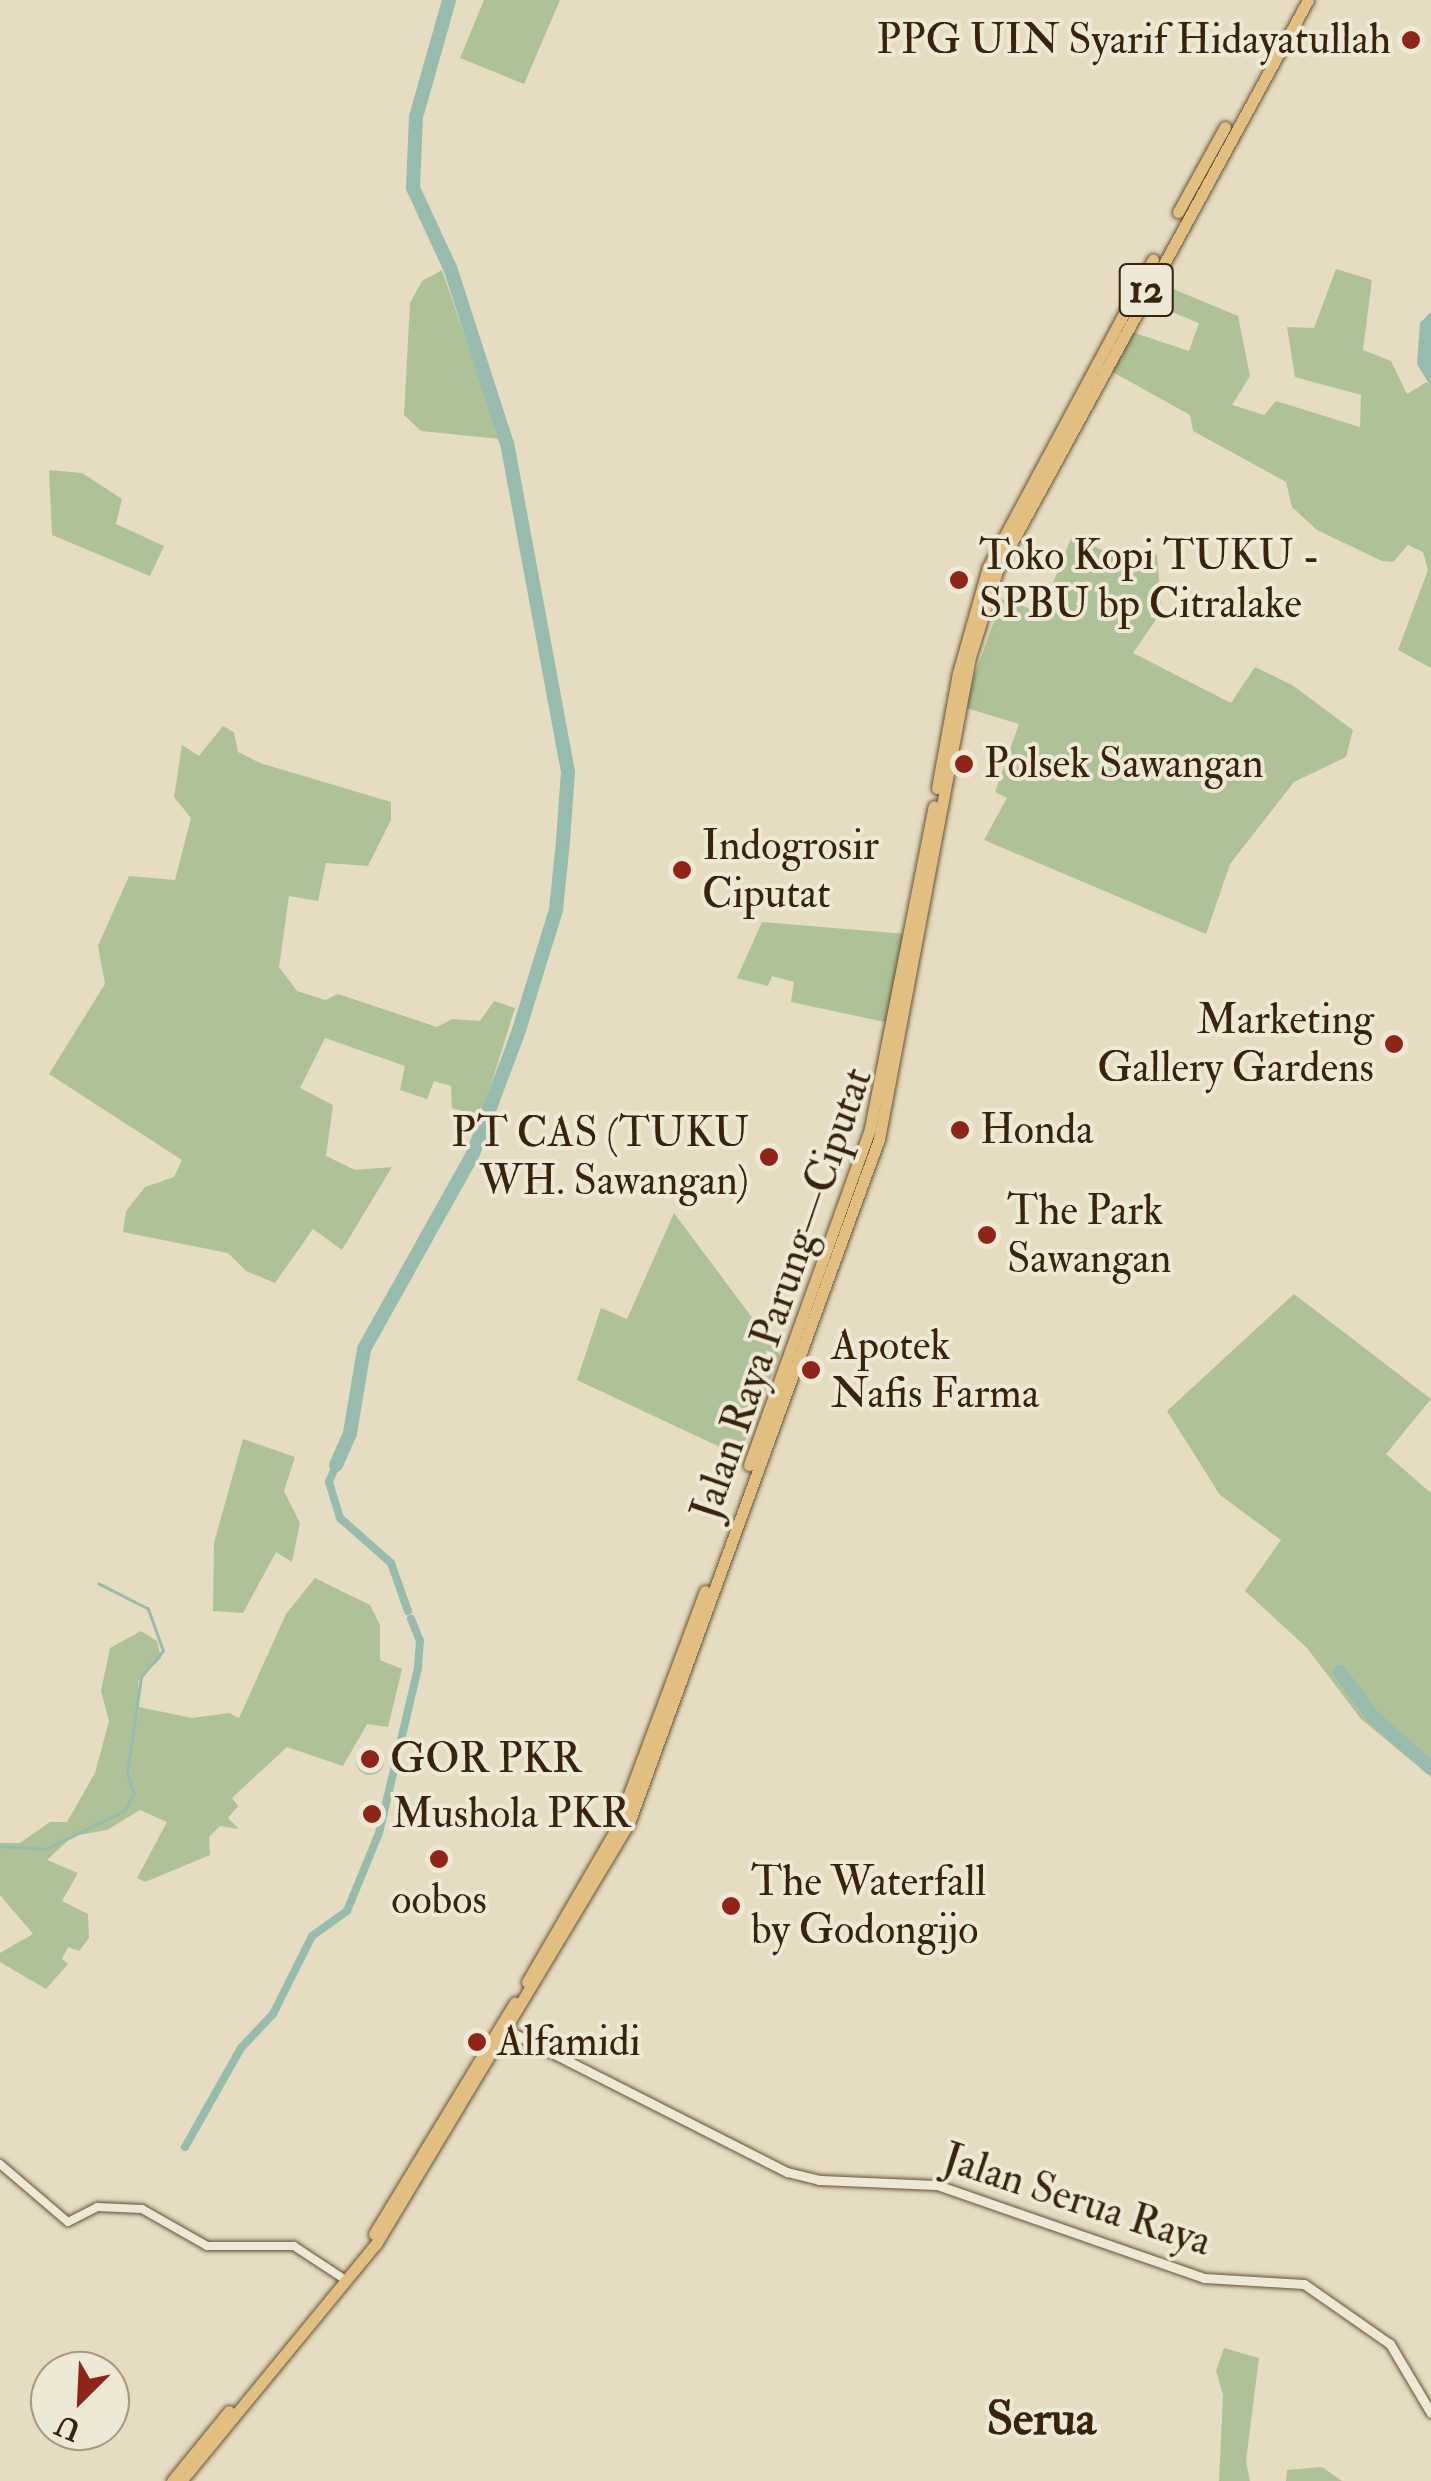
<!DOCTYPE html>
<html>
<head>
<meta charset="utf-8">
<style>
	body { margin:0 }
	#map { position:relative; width:1431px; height:2481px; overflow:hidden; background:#e5dcc1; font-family:"IM FELL Double Pica",serif }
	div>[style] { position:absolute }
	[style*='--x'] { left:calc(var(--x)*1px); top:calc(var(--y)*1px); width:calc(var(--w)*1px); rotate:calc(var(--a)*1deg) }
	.green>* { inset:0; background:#afc297 }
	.round { border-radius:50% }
	.water>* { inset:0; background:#97bcad }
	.stream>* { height:2.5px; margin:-1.25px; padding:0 1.25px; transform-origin:1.25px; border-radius:1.25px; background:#97bcad }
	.canal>* { height:8px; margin:-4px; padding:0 4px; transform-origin:4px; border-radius:4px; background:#97bcad }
	.river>* { height:14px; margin:-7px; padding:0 7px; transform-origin:7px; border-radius:7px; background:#97bcad }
	.roads { filter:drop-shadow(0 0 2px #645238) drop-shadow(0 0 2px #645238) }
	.tertiary>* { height:8px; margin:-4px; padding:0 4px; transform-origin:4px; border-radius:4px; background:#eee8d7 }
	.secondary>* { height:9px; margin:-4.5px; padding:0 4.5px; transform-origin:4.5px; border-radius:4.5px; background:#eee8d7 }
	.trunk>* { height:11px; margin:-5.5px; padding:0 5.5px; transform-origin:5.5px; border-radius:5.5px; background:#e2be80 }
	.dots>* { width:28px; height:28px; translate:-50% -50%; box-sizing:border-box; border:5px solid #eee8d7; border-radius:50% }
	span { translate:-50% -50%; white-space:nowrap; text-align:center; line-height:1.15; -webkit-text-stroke:8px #eee8d7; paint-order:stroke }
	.shield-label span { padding:2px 8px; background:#eee8d7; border:2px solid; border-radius:8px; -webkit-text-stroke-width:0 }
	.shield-label { font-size:40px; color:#39240b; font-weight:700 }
	.poi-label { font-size:42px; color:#39240b }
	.right { translate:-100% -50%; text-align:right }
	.left { translate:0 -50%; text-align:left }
	.street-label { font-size:42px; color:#39240b }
	.quarter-label { font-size:48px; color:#39240b; font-weight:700 }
	.north { position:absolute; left:30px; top:2351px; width:100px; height:100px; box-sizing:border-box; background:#eee8d7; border:2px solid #a69a85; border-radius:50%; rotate:204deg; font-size:28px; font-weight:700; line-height:40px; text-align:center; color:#39240b }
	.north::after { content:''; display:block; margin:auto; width:35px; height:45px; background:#8f2418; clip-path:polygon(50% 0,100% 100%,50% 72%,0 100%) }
</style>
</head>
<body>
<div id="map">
	<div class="green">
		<i style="clip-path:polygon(484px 0,560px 0,524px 84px,460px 58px)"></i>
		<i style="clip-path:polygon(1336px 269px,1372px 280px,1363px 350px,1391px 361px,1407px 394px,1427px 382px,1431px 387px,1431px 668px,1398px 650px,1428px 570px,1423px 552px,1408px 545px,1393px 562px,1382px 561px,1317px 530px,1292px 507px,1286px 482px,1193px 431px,1190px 415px,1109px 370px,1129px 331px,1189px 351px,1199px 323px,1145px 301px,1154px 281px,1238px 316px,1250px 376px,1232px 405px,1264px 415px,1276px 401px,1360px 427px,1361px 395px,1295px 377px,1287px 327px,1314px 328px)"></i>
		<i style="clip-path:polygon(442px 270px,500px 439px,421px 431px,404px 415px,410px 303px,422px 281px)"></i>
		<i style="clip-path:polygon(49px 470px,82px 473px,122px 499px,116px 524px,164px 546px,150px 576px,52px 535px)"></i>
		<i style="clip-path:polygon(1072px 536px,1135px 565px,1150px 551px,1157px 555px,1162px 611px,1133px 653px,1231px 703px,1255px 667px,1292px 685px,1353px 730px,1346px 757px,1294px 782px,1230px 864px,1206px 934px,984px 840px,1007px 798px,995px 792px,1019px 724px,963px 707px,1002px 599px,1051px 616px,1058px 593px,1050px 590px)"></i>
		<i style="clip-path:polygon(223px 726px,234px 732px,238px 752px,260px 763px,391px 802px,391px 820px,368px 866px,326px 863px,318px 901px,289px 896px,279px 967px,297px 991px,325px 1000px,338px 994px,437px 1027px,452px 1019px,480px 1021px,494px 1001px,515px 1008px,481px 1117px,452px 1108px,451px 1086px,434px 1081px,427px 1099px,400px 1090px,405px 1066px,325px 1038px,300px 1088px,333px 1105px,326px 1156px,355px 1170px,392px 1167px,342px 1250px,313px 1229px,275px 1283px,246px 1271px,228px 1253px,123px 1232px,126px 1211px,145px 1187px,174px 1177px,182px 1160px,49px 1074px,105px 984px,98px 946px,129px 876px,175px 880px,191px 818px,174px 797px,182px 745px,199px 756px)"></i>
		<i style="clip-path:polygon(762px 922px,918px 935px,903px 1026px,791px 1002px,794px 982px,772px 976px,768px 986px,737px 978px)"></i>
		<i style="clip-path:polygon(674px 1213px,780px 1355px,739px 1456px,577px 1380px,601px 1308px,627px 1319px)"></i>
		<i style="clip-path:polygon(1294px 1294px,1431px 1399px,1386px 1454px,1431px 1493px,1431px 1777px,1361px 1719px,1307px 1648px,1245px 1591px,1281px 1540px,1220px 1495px,1167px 1411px)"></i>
		<i style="clip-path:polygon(243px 1439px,295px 1457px,284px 1491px,300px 1523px,292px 1562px,276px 1552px,243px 1613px,213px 1611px,214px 1543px)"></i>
		<i style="clip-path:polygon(315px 1578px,370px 1605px,380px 1625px,380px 1660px,402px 1669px,388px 1727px,367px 1724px,343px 1766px,287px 1747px,232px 1798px,238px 1806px,228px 1818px,239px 1829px,220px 1826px,209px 1837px,210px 1855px,145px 1882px,137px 1878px,167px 1822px,140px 1810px,107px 1830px,73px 1836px,47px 1860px,78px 1873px,62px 1901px,88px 1914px,89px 1938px,79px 1951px,68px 1947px,62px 1959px,68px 1964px,46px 1989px,0 1962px,0 1953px,33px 1934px,0 1895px,0 1843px,20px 1843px,50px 1822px,67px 1822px,95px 1773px,109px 1721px,101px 1691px,110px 1648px,141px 1631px,157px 1641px,161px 1658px,138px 1681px,139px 1707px,192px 1718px,229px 1713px,239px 1718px,286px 1614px)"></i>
		<i class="round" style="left:356px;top:1747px;width:28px;height:28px"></i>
		<i style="clip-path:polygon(1224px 2348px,1259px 2358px,1246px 2461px,1250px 2481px,1219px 2481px,1223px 2395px,1216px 2371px)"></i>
		<i style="clip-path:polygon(1322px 2467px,1342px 2481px,1286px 2481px,1287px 2470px)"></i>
	</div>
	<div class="water">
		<i style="clip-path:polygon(1431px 312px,1431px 387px,1417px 364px,1420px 323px)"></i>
	</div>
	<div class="stream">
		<i style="--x:0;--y:1846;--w:46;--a:3.7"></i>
		<i style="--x:46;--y:1849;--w:87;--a:-26"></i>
		<i style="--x:124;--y:1811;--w:20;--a:-60"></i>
		<i style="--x:134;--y:1794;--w:21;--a:-109"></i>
		<i style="--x:127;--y:1774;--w:98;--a:-81.8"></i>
		<i style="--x:141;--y:1677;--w:34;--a:-50"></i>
		<i style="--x:163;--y:1651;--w:45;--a:-109.7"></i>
		<i style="--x:148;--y:1609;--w:55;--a:-153"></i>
	</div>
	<div class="canal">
		<i style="--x:334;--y:1470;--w:13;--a:113"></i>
		<i style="--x:329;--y:1482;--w:38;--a:73"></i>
		<i style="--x:340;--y:1518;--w:68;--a:41.4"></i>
		<i style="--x:391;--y:1563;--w:51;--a:70.5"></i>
		<i style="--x:185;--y:2147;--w:114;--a:-60.5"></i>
		<i style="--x:241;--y:2048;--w:47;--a:-46.7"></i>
		<i style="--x:273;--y:2014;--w:87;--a:-63.4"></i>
		<i style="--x:312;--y:1936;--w:43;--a:-35.5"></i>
		<i style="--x:347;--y:1911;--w:84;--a:-67.7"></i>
		<i style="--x:379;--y:1833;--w:170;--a:-76.7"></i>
		<i style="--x:418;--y:1668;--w:27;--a:-86"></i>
		<i style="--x:420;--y:1641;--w:24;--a:-112"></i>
	</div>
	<div class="river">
		<i style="--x:336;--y:1465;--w:35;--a:-66"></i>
		<i style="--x:350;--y:1433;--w:85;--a:-80.5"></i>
		<i style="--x:364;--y:1349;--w:221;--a:-60.8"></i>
		<i style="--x:472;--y:1156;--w:134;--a:-69.5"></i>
		<i style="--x:519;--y:1030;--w:126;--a:-72.9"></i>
		<i style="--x:556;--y:910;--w:69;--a:-84.2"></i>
		<i style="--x:563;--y:841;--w:69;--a:-85.9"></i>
		<i style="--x:568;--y:772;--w:334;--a:-100.5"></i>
		<i style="--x:507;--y:444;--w:185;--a:-107.9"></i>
		<i style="--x:450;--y:268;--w:88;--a:-114.8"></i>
		<i style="--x:413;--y:188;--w:71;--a:-87.6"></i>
		<i style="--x:416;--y:117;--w:122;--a:-74.2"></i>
		<i style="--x:1340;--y:1672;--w:54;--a:54"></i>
		<i style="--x:1372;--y:1716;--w:79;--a:41.4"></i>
	</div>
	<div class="roads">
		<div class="tertiary">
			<i style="--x:0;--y:2164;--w:89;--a:40.5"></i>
			<i style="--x:68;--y:2222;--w:33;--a:-27"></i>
			<i style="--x:97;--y:2207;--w:45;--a:2.5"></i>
			<i style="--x:142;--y:2209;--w:75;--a:29.6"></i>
			<i style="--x:207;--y:2246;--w:87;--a:0"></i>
			<i style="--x:294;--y:2246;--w:56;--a:33.4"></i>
		</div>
		<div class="secondary">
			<i style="--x:501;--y:2027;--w:321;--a:26.9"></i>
			<i style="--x:787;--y:2172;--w:33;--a:14"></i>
			<i style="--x:819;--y:2180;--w:118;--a:2.4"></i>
			<i style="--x:937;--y:2185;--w:283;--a:19.2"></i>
			<i style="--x:1204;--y:2278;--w:100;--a:3.4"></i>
			<i style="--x:1304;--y:2284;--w:105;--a:34.9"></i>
			<i style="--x:1390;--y:2344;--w:80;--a:59.3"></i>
		</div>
		<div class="trunk">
			<i style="--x:1178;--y:212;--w:97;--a:-61.1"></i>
			<i style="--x:937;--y:788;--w:117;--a:-79.7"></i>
			<i style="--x:958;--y:673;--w:110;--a:-74.2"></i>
			<i style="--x:988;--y:567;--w:349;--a:-61.8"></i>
			<i style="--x:749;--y:1465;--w:358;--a:-70.2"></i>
			<i style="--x:870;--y:1128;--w:328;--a:-78.8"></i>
			<i style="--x:527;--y:1982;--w:177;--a:-59.8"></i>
			<i style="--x:616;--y:1829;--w:254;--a:-69.5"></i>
			<i style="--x:374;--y:2234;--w:271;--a:-58.7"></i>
			<i style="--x:172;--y:2481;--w:90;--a:-50.8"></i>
			<i style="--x:181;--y:2481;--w:307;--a:-50.6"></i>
			<i style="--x:376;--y:2244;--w:491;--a:-59"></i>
			<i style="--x:629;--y:1823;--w:728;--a:-69.92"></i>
			<i style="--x:879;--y:1139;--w:494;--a:-79.3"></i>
			<i style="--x:971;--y:654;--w:90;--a:-72.6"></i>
			<i style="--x:998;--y:568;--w:647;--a:-61.38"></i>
		</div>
	</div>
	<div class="dots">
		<i style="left:1411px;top:40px;background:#8f2418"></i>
		<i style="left:959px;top:580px;background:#8f2418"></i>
		<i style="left:964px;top:764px;background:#8f2418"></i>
		<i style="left:682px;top:870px;background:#8f2418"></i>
		<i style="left:1394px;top:1044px;background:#8f2418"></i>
		<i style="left:960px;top:1130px;background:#8f2418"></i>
		<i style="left:769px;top:1157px;background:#8f2418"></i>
		<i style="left:987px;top:1235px;background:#8f2418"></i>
		<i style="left:811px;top:1370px;background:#8f2418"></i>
		<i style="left:370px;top:1759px;background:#8f2418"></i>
		<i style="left:372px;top:1814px;background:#8f2418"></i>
		<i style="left:439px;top:1859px;background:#8f2418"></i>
		<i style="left:731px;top:1906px;background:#8f2418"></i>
		<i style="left:477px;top:2042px;background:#8f2418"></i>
	</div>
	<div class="shield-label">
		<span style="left:1146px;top:290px">12</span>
	</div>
	<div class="poi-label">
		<span class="right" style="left:1391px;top:40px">PPG UIN Syarif Hidayatullah</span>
		<span class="left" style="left:979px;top:580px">Toko Kopi TUKU -<br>SPBU bp Citralake</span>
		<span class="left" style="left:984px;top:764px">Polsek Sawangan</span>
		<span class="left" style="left:702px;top:870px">Indogrosir<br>Ciputat</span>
		<span class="right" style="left:1374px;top:1044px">Marketing<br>Gallery Gardens</span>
		<span class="left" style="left:980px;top:1130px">Honda</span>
		<span class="right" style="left:749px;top:1157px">PT CAS (TUKU<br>WH. Sawangan)</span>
		<span class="left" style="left:1007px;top:1235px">The Park<br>Sawangan</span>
		<span class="left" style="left:831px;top:1370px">Apotek<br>Nafis Farma</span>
		<span class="left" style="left:390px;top:1759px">GOR PKR</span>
		<span class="left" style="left:392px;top:1814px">Mushola PKR</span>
		<span class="left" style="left:751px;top:1906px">The Waterfall<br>by Godongijo</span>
		<span style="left:439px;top:1900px">oobos</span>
		<span class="left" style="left:497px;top:2042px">Alfamidi</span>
	</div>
	<div class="street-label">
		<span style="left:782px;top:1294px;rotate:-71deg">Jalan Raya Parung—Ciputat</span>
		<span style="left:1077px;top:2200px;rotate:18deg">Jalan Serua Raya</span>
	</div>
	<div class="quarter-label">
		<span style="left:1041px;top:2420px">Serua</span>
	</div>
	<div class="north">U</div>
</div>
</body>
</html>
